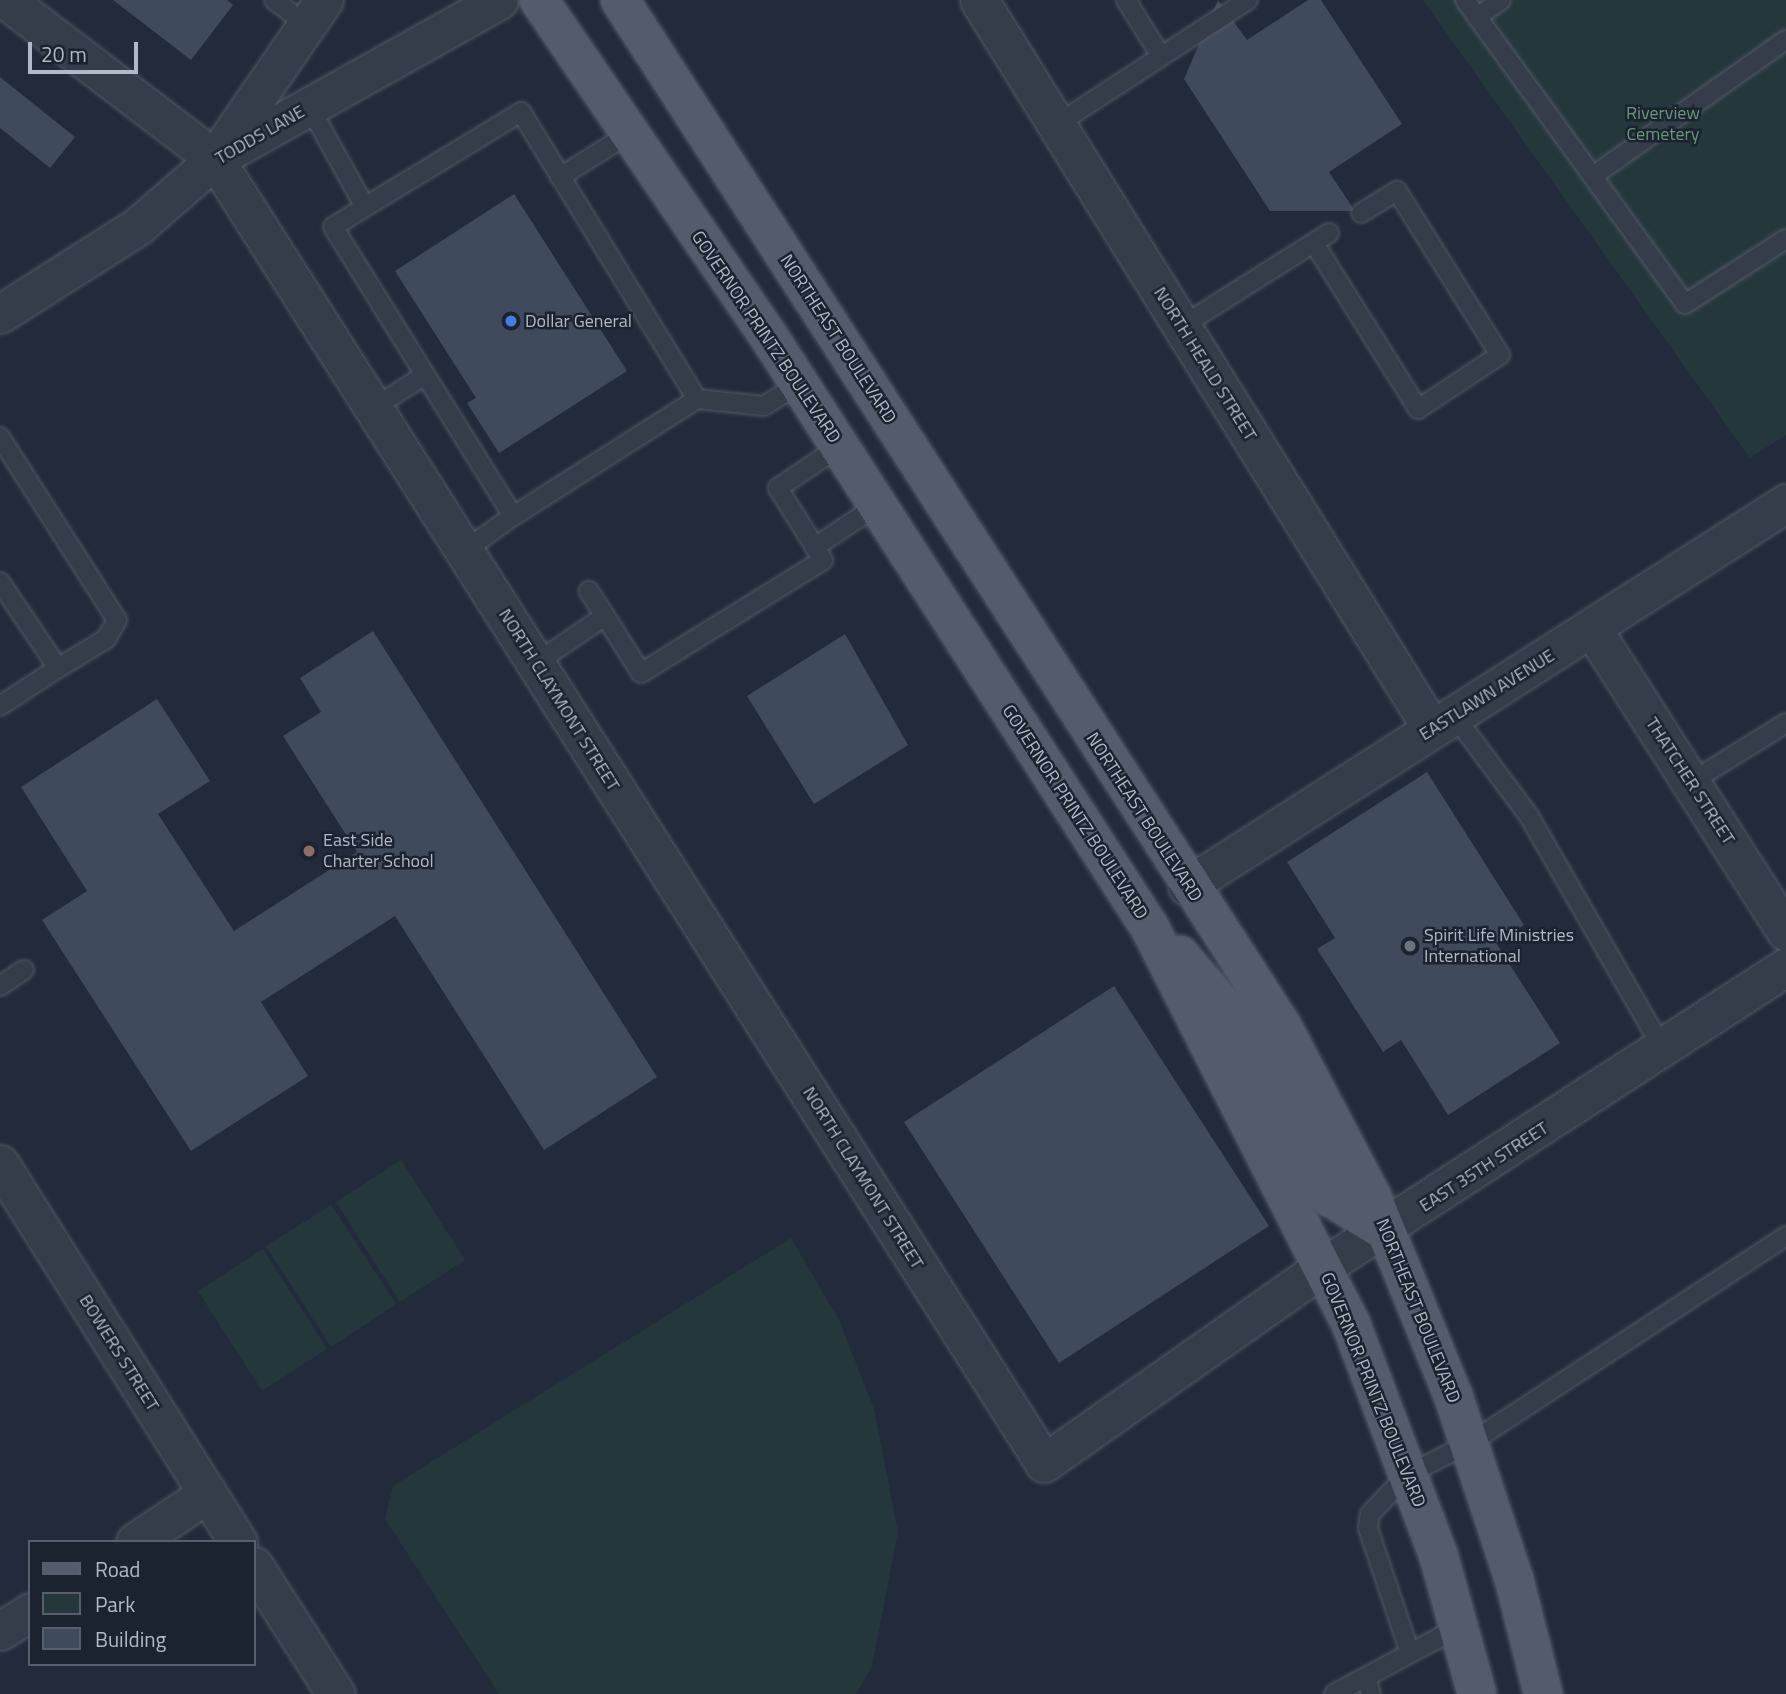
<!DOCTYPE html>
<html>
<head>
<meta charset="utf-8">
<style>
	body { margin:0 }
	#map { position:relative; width:1786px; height:1694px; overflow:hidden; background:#222b3b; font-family:"Titillium Web",sans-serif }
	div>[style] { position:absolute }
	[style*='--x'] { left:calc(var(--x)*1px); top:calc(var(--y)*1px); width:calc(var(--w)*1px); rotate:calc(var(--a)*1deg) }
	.green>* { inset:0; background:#24383c }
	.building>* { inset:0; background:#404a5d }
	.roads { filter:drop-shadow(0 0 2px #515866) drop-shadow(0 0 2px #515866) }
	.lane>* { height:18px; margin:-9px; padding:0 9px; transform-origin:9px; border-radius:9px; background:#353d4b }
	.street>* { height:37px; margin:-18.5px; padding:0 18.5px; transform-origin:18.5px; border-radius:18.5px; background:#353d4b }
	.primary>* { height:38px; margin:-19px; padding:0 19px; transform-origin:19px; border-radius:19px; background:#535c6c }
	.dots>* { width:19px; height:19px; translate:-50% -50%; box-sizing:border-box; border:4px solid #1b2230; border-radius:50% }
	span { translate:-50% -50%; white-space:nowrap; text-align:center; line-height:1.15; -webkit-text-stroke:5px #1b2230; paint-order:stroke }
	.park-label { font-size:18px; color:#679976 }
	.street-label { font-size:18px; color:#b1b8c7 }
	.poi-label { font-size:18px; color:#b1b8c7 }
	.left { translate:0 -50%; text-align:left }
	.legend { position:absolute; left:28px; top:1540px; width:228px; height:126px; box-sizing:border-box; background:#1b2230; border:2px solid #575e6c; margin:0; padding:9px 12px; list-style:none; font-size:21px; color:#b1b8c7 }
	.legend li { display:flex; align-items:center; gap:14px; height:35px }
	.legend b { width:35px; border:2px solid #575e6c }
	.scale { position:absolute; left:28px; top:42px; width:110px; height:32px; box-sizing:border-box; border:4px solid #b1b8c7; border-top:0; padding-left:9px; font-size:21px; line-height:24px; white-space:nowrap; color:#b1b8c7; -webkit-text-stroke:5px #1b2230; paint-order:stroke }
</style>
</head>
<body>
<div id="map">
	<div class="green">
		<i style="clip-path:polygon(1423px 0,1786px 0,1786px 435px,1750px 458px)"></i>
		<i style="clip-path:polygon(401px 1160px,465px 1260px,400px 1302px,336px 1202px)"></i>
		<i style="clip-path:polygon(331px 1205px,396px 1304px,331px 1347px,266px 1246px)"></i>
		<i style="clip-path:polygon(791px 1238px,839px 1320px,874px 1409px,898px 1532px,872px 1666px,856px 1694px,499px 1694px,385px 1519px,393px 1486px)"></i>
		<i style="clip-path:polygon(263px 1249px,327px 1349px,262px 1391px,198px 1291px)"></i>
	</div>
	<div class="building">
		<i style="clip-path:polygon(113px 0,227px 0,233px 5px,191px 60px)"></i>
		<i style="clip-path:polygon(1218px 0,1247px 40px,1308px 0,1321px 0,1402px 124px,1329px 172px,1355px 211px,1270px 211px,1184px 79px)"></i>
		<i style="clip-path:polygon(0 77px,75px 137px,50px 168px,0 128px)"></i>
		<i style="clip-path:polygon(514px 194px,627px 371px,499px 453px,467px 403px,476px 398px,395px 271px)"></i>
		<i style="clip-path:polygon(373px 631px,657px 1077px,544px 1150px,395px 916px,261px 1002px,308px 1076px,191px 1151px,42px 920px,87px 891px,21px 787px,157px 699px,210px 781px,158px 814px,234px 931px,357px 852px,283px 736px,321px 712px,300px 678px)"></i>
		<i style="clip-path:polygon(845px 634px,908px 745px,814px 804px,747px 696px)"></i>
		<i style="clip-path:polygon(1427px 772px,1524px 925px,1496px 943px,1560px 1043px,1448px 1115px,1401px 1040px,1383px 1052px,1317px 949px,1335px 938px,1287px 862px)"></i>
		<i style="clip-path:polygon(1114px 986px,1269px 1226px,1059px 1363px,904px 1122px)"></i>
	</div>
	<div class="roads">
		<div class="lane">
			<i style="--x:274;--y:0;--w:41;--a:37.1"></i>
			<i style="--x:1126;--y:0;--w:66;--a:58"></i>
			<i style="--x:1465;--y:0;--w:375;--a:54.1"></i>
			<i style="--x:1685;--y:304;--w:120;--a:-32.8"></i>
			<i style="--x:1477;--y:17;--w:29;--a:-35"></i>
			<i style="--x:309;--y:106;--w:115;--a:61"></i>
			<i style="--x:365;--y:207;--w:183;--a:-31.3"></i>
			<i style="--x:521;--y:112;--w:337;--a:58.5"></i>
			<i style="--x:697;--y:399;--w:218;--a:147.5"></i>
			<i style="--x:513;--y:516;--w:340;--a:-121.9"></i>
			<i style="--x:333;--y:227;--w:38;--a:-32"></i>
			<i style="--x:1056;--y:125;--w:229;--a:-33.1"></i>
			<i style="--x:1593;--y:176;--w:236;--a:-35.2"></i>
			<i style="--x:560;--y:177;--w:83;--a:-32.2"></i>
			<i style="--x:1314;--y:243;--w:196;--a:57.9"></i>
			<i style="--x:1418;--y:409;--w:98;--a:-33.4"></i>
			<i style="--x:1500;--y:355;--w:194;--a:-122.1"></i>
			<i style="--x:1397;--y:191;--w:42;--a:148.6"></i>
			<i style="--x:1182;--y:326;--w:174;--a:-32.3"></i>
			<i style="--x:697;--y:399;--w:67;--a:6"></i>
			<i style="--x:764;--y:406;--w:41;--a:-32.2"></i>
			<i style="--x:373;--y:408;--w:62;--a:-32.4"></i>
			<i style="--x:0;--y:437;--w:217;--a:57.4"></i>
			<i style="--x:117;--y:620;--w:22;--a:120"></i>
			<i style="--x:106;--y:639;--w:56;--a:148.9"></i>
			<i style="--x:815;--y:547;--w:76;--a:-33.7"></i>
			<i style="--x:464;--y:551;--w:60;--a:-35.5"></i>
			<i style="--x:0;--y:582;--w:104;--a:56"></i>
			<i style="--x:58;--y:668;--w:69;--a:146.8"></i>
			<i style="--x:605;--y:616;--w:67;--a:57.7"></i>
			<i style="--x:641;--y:673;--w:214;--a:-31.8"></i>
			<i style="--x:823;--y:560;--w:85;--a:-122"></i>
			<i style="--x:778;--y:488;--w:73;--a:-33.9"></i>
			<i style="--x:536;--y:663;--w:83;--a:-34.3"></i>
			<i style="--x:605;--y:616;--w:30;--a:-123"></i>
			<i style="--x:1454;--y:715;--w:126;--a:53.4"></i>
			<i style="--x:1529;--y:816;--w:269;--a:60.1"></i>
			<i style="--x:1691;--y:782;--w:112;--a:-31.8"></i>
			<i style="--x:0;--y:986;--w:29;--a:-34"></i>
			<i style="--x:1410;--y:1653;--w:132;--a:-108.6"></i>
			<i style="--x:1368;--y:1528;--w:14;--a:-82"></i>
			<i style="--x:1370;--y:1514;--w:54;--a:-46.5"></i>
			<i style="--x:1407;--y:1475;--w:71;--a:-26.9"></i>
			<i style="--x:1470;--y:1443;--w:378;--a:-33.2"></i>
			<i style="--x:1366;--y:1677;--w:18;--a:74"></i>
			<i style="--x:1334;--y:1694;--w:144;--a:-28.2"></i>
		</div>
		<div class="street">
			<i style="--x:6;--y:0;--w:263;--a:37.3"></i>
			<i style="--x:215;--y:159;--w:1545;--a:57.55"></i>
			<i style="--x:1044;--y:1463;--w:342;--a:-35.1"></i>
			<i style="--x:1324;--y:1266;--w:550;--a:-32.91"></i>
			<i style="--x:979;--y:0;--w:858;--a:58.14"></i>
			<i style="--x:219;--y:152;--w:185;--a:-55.4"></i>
			<i style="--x:0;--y:314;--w:164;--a:-32.5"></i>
			<i style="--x:138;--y:226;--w:102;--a:-41"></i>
			<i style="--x:215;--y:159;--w:325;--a:-29.2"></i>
			<i style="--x:1593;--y:630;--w:358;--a:57.4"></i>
			<i style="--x:1187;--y:886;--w:711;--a:-32.59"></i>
			<i style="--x:0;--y:1164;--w:447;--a:57.8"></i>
			<i style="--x:135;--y:1542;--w:87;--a:-33.7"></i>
			<i style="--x:254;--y:1566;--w:152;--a:57.4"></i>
			<i style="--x:0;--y:1631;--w:36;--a:-32"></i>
		</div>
		<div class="primary">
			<i style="--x:539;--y:0;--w:412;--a:55.7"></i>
			<i style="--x:771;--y:340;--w:700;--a:57.2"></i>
			<i style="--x:1150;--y:928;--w:444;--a:63.1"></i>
			<i style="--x:1351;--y:1324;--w:249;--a:69.3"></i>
			<i style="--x:1439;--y:1557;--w:142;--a:74.5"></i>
			<i style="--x:620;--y:0;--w:1221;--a:57.17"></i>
			<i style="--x:1282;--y:1026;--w:193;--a:62.2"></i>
			<i style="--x:1372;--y:1197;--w:214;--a:67.8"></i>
			<i style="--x:1453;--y:1395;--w:194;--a:71.7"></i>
			<i style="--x:1514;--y:1579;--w:119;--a:75.8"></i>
			<i style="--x:1180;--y:955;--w:85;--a:49.8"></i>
			<i style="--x:1235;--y:1020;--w:201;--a:61.8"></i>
			<i style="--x:1330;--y:1197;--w:65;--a:31.7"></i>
		</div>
	</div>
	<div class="dots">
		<i style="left:511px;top:321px;background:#3f7fe0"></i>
		<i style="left:309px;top:851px;background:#8d6e63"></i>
		<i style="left:1410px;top:946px;background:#6b7280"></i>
	</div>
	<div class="park-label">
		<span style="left:1663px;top:124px">Riverview<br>Cemetery</span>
	</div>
	<div class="street-label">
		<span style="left:260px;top:135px;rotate:-30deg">TODDS LANE</span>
		<span style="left:766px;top:337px;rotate:56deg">GOVERNOR PRINTZ BOULEVARD</span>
		<span style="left:838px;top:339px;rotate:57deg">NORTHEAST BOULEVARD</span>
		<span style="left:1205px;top:364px;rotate:58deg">NORTH HEALD STREET</span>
		<span style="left:1487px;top:695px;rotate:-32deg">EASTLAWN AVENUE</span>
		<span style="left:559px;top:700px;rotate:58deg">NORTH CLAYMONT STREET</span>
		<span style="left:1690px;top:781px;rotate:57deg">THATCHER STREET</span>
		<span style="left:1075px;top:812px;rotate:57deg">GOVERNOR PRINTZ BOULEVARD</span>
		<span style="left:1144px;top:817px;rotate:57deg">NORTHEAST BOULEVARD</span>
		<span style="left:1484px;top:1167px;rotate:-33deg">EAST 35TH STREET</span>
		<span style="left:863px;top:1178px;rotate:58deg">NORTH CLAYMONT STREET</span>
		<span style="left:1418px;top:1311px;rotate:68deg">NORTHEAST BOULEVARD</span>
		<span style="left:119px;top:1353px;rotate:58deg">BOWERS STREET</span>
		<span style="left:1373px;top:1390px;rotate:68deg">GOVERNOR PRINTZ BOULEVARD</span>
	</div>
	<div class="poi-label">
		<span class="left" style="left:525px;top:321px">Dollar General</span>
		<span class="left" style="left:323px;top:851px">East Side<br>Charter School</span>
		<span class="left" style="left:1424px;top:946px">Spirit Life Ministries<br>International</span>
	</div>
	<ul class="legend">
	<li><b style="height:9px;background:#535c6c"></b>Road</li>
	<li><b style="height:19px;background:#24383c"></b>Park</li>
	<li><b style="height:19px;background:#404a5d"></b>Building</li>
	</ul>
	<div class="scale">20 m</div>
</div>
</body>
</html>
